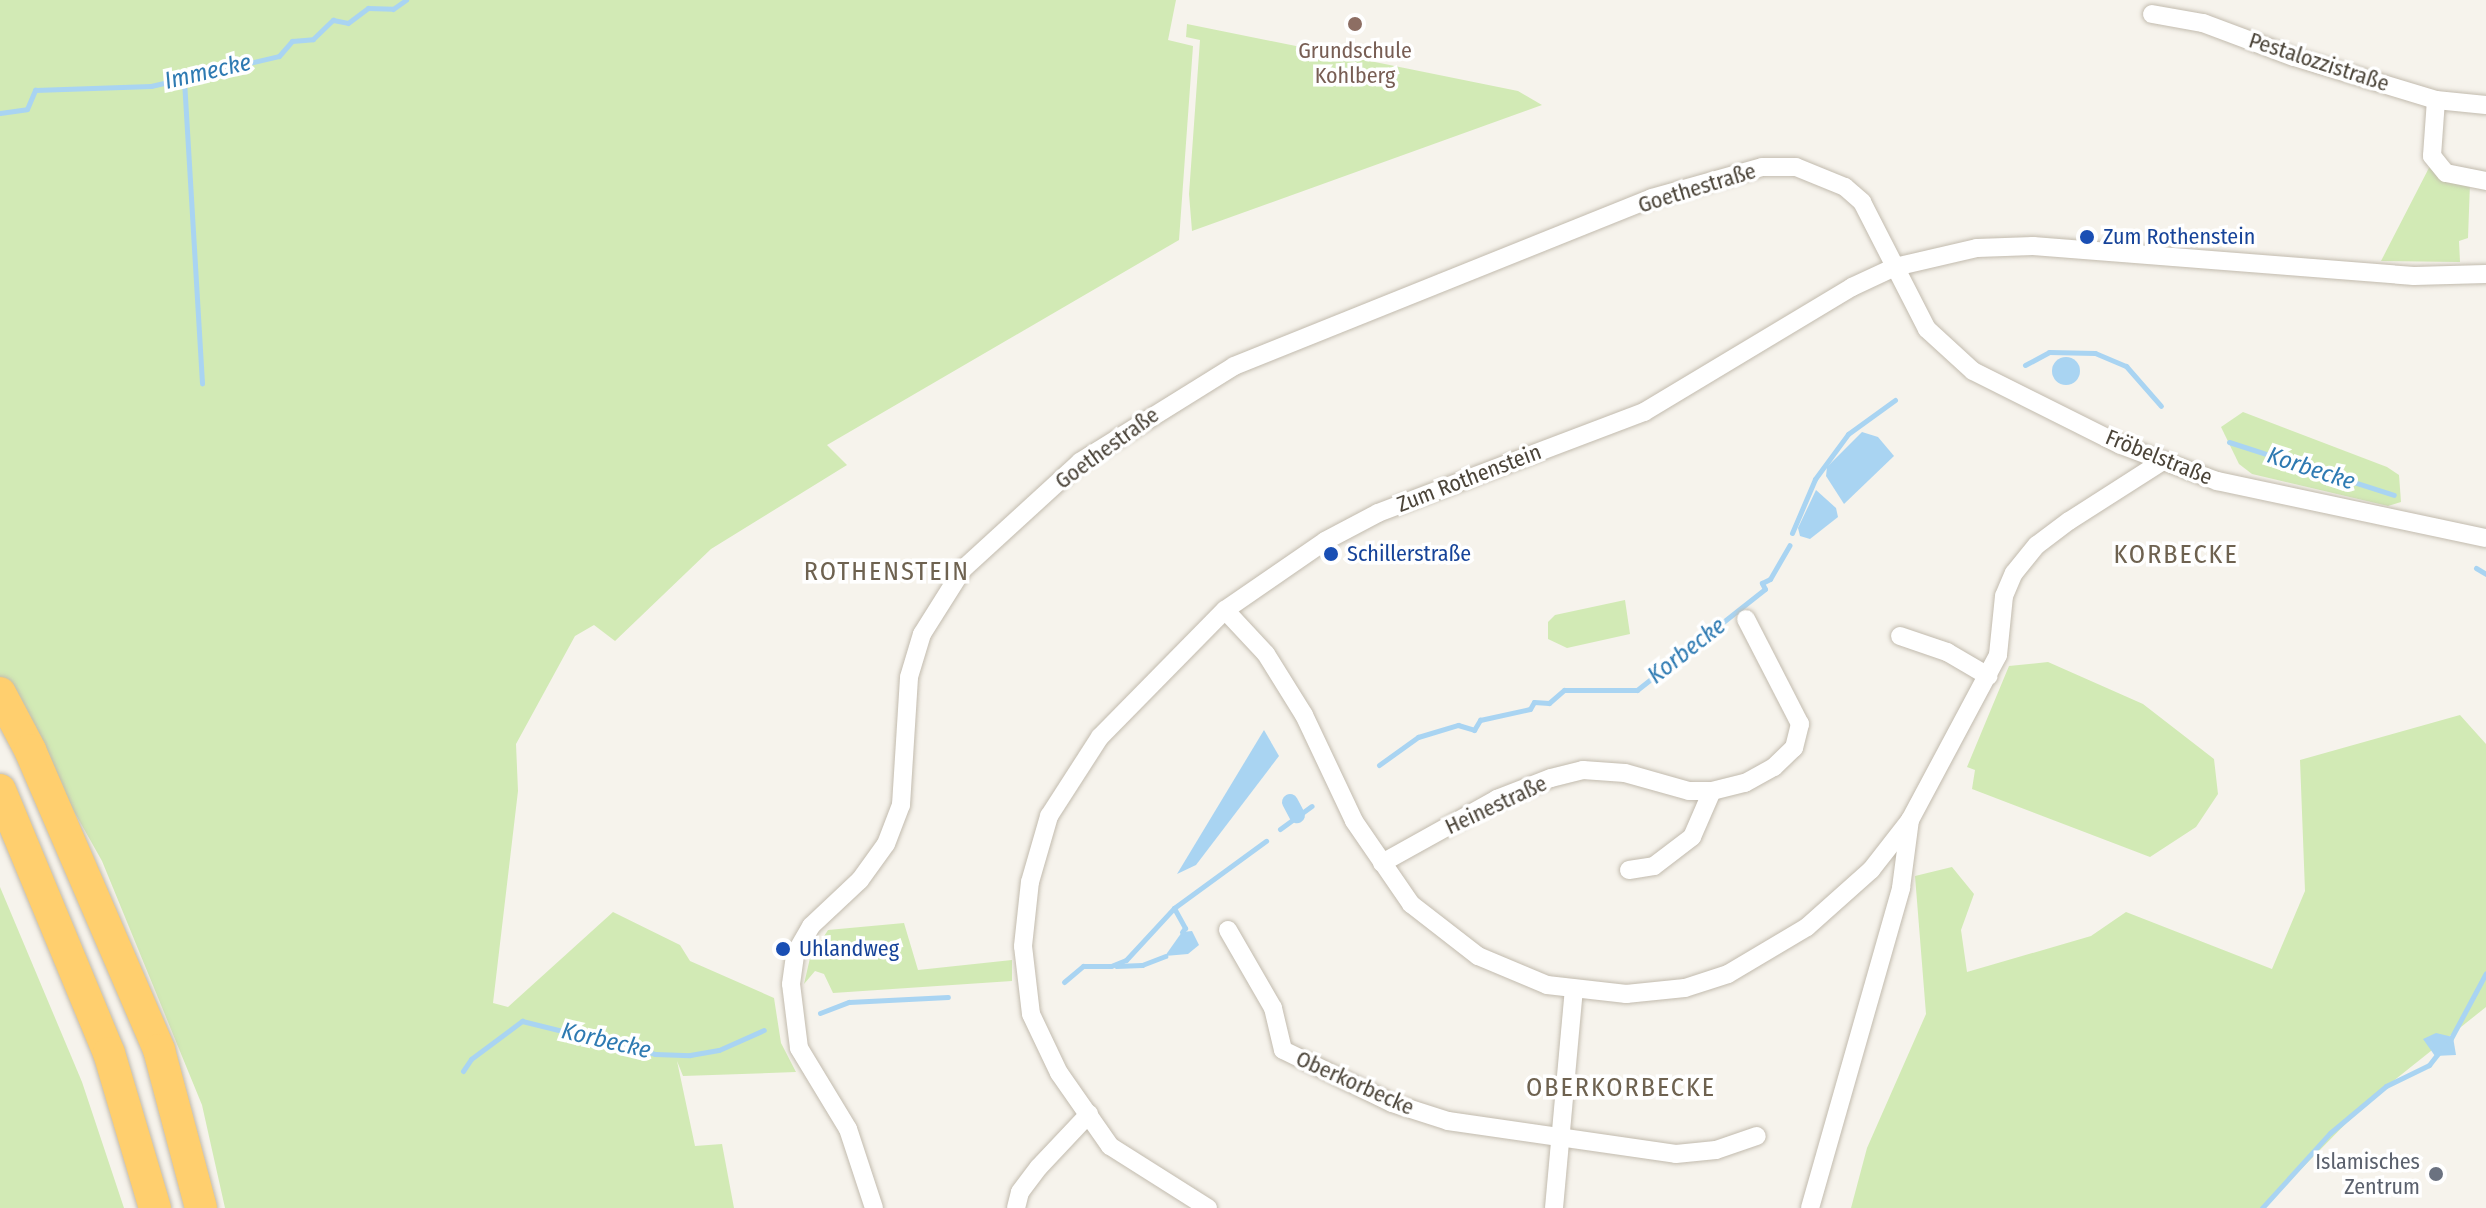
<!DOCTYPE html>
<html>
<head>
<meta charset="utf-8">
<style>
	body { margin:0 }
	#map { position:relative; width:2486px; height:1208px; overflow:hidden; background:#f6f3ec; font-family:"Fira Sans Condensed",sans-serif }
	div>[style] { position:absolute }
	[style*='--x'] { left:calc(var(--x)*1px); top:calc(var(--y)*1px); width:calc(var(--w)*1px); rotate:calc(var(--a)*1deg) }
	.green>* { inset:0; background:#d2eab5 }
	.water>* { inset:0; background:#a9d4f2 }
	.round { border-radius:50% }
	.stream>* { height:5px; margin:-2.5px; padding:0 2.5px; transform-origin:2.5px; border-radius:2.5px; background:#a9d4f2 }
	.canal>* { height:16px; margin:-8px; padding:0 8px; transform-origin:8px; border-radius:8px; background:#a9d4f2 }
	.roads { filter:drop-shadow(0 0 2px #c2bbae) drop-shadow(0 0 2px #c2bbae) }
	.minor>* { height:18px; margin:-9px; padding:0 9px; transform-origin:9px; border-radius:9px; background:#fff }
	.motorway>* { height:32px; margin:-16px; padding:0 16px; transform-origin:16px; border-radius:16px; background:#ffcf6e }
	.dots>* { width:22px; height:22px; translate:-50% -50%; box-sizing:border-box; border:4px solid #fff; border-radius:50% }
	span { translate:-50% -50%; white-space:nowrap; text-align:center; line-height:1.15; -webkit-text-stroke:7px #fff; paint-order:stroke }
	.education-label { font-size:22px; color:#785e54 }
	.street-label { font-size:22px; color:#4b4439 }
	.transit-label { font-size:22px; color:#164399 }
	.left { translate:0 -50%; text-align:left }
	.worship-label { font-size:22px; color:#5b616d }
	.right { translate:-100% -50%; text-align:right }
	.water-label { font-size:24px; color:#2e7ab2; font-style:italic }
	.quarter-label { font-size:26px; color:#6e6250; letter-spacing:2px }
</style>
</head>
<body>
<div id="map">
	<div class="green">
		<i style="clip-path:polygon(0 0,1176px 0,1168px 40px,1193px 46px,1179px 240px,827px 445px,847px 465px,711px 549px,615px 641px,594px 625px,575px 636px,516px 744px,518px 791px,493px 1003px,508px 1007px,613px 912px,680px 945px,690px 961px,774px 998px,781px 1043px,796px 1072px,683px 1076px,677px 1061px,695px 1146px,722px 1144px,734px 1208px,225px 1208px,202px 1105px,102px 861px,0 680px)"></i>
		<i style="clip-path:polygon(1187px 24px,1518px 91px,1542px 105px,1192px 231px,1189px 194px,1200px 40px,1186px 37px)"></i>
		<i style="clip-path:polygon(2432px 162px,2470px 183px,2468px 238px,2459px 241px,2460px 262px,2381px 261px)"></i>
		<i style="clip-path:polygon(2243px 412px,2387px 467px,2399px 475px,2401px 502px,2388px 506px,2252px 474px,2239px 464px,2221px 427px)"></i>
		<i style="clip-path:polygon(1625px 600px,1630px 634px,1567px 648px,1548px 639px,1548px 622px,1555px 615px)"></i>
		<i style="clip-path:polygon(2048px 662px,2143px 704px,2214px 759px,2218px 794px,2196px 827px,2150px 857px,1972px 789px,1975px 770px,1967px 767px,2009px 666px)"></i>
		<i style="clip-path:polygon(2460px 715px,2486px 744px,2486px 1007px,2367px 1102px,2263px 1208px,1851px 1208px,1867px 1148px,1926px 1014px,1915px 876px,1952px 867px,1974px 894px,1961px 930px,1967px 972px,2091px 936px,2126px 912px,2272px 969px,2305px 891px,2300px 760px)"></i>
		<i style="clip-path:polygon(0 887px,82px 1082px,124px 1208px,0 1208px)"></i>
		<i style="clip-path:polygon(904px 923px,918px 970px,1012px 960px,1012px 981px,833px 993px,824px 974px,815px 971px,804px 984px,810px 958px,828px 930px)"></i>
	</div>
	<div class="water">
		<i class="round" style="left:2052px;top:357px;width:28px;height:28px"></i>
		<i style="clip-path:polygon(1862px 432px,1878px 437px,1894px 456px,1844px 504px,1826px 476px,1827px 467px)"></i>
		<i style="clip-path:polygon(1816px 490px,1836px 508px,1838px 517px,1810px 539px,1800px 536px,1798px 528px)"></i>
		<i style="clip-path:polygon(1264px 730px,1279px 756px,1196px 865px,1177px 874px)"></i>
		<i style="clip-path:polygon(1192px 931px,1199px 945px,1188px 954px,1165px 956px,1182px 932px)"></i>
		<i style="clip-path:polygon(2436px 1033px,2453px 1037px,2456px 1055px,2435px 1056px,2423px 1039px)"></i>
	</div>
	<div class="stream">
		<i style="--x:184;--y:80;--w:304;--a:86.6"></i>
		<i style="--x:0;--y:113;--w:27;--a:-8"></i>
		<i style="--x:27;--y:109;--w:21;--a:-67"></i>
		<i style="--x:35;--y:90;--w:116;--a:-2"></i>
		<i style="--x:151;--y:86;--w:131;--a:-13.2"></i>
		<i style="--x:279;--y:56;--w:20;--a:-49"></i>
		<i style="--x:292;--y:41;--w:21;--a:-5"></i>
		<i style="--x:313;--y:39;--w:28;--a:-44"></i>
		<i style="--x:333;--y:20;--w:15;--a:11"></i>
		<i style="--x:348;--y:23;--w:25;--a:-37"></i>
		<i style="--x:368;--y:8;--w:25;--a:2"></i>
		<i style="--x:393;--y:9;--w:16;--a:-35"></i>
		<i style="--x:2025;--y:365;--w:27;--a:-28"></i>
		<i style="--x:2049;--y:352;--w:46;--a:1.2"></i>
		<i style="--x:2095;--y:353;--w:34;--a:23"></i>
		<i style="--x:2126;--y:366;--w:53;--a:48.8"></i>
		<i style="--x:2229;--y:442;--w:173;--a:17.8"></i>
		<i style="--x:1792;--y:533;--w:59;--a:-66.9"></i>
		<i style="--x:1815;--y:479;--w:56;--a:-53.7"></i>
		<i style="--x:1848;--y:434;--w:58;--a:-35.9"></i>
		<i style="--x:2476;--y:568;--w:12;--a:31"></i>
		<i style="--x:1379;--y:765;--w:48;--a:-35.7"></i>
		<i style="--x:1418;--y:737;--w:42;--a:-16.7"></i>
		<i style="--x:1458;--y:725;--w:17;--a:17"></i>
		<i style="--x:1474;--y:730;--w:12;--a:-59"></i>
		<i style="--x:1480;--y:720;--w:51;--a:-12.4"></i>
		<i style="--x:1530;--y:709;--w:8;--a:-60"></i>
		<i style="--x:1534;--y:702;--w:15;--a:4"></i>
		<i style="--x:1549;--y:703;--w:20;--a:-41"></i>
		<i style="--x:1564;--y:690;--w:73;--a:0"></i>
		<i style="--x:1637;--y:690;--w:163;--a:-38.3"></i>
		<i style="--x:1765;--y:589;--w:7;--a:-117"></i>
		<i style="--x:1762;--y:583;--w:9;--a:-27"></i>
		<i style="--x:1770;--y:579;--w:39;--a:-60"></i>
		<i style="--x:1280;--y:829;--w:39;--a:-36"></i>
		<i style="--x:1174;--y:908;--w:23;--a:61"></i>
		<i style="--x:1185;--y:928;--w:5;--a:127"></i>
		<i style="--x:1116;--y:966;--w:26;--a:-2"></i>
		<i style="--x:1142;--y:965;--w:25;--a:-21"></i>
		<i style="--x:1064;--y:982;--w:25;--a:-40"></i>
		<i style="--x:1083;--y:966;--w:28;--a:0"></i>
		<i style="--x:1111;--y:966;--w:16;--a:-22"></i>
		<i style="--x:1126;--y:960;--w:71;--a:-47.3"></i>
		<i style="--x:1174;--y:908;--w:114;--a:-36.1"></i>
		<i style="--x:820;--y:1013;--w:31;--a:-21"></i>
		<i style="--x:849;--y:1002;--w:99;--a:-2.9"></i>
		<i style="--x:2449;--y:1042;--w:78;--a:-61.8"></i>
		<i style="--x:463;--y:1071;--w:14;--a:-56"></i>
		<i style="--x:471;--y:1059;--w:64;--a:-36.7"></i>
		<i style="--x:522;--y:1021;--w:137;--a:13.9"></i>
		<i style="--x:655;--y:1054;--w:35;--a:2"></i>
		<i style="--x:690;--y:1055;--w:29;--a:-10"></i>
		<i style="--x:719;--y:1050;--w:49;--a:-24"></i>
		<i style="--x:2262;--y:1208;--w:101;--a:-47.8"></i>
		<i style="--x:2330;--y:1133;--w:73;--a:-40"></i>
		<i style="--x:2386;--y:1086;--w:48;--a:-26"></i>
		<i style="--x:2429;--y:1065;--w:16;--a:-52"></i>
	</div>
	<div class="canal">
		<i style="--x:1290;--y:802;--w:15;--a:62"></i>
	</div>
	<div class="roads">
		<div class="minor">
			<i style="--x:2152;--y:14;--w:52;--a:10"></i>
			<i style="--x:2203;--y:23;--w:97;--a:20.5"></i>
			<i style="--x:2294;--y:57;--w:148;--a:16.8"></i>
			<i style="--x:2436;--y:100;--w:50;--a:5.7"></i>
			<i style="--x:2436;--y:100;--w:56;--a:94.1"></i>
			<i style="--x:2432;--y:156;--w:22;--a:51"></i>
			<i style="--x:2446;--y:173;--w:41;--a:11.3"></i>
			<i style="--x:1225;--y:610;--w:60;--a:47"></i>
			<i style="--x:1266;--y:654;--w:72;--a:58.1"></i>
			<i style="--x:1304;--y:715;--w:117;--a:64.7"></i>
			<i style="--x:1354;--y:821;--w:101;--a:55.5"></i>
			<i style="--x:1411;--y:904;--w:85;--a:37.8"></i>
			<i style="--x:1478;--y:956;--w:75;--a:22.8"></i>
			<i style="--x:1547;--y:985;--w:80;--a:6.5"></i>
			<i style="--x:1626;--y:994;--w:59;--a:-5.8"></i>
			<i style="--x:1685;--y:988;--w:45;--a:-18"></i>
			<i style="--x:1728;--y:974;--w:92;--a:-30.7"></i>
			<i style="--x:1807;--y:927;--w:86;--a:-41.7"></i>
			<i style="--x:1871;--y:870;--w:63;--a:-52"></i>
			<i style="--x:1900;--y:636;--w:50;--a:18.8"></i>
			<i style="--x:1947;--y:652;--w:48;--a:30.3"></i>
			<i style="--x:1382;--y:863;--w:132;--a:-29.1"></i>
			<i style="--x:1497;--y:799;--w:58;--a:-21.3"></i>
			<i style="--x:1551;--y:778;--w:33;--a:-14"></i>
			<i style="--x:1583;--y:770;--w:42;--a:4.1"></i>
			<i style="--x:1625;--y:773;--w:66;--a:15.7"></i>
			<i style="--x:1689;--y:791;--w:23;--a:0"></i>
			<i style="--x:1712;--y:791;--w:34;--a:-14"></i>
			<i style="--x:1745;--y:783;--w:33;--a:-29"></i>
			<i style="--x:1774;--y:767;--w:28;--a:-44"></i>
			<i style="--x:1794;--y:748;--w:25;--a:-76"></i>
			<i style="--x:1800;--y:724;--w:118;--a:-117.2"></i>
			<i style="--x:1629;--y:870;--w:25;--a:-9"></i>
			<i style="--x:1654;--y:866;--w:48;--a:-37.3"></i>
			<i style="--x:1692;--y:837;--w:50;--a:-66.5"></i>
			<i style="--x:1228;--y:930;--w:90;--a:60"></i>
			<i style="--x:1273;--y:1008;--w:43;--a:76.6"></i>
			<i style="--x:1283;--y:1050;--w:121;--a:25.9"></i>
			<i style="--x:1392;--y:1103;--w:59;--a:17.8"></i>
			<i style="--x:1448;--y:1121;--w:230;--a:8.2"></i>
			<i style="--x:1676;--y:1154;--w:40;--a:-5.7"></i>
			<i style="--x:1716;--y:1150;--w:43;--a:-18.9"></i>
			<i style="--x:874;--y:1208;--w:83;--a:-108.2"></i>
			<i style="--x:848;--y:1129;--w:95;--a:-121.2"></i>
			<i style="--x:799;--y:1048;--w:64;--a:-97.1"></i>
			<i style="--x:791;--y:984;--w:30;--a:-82"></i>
			<i style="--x:795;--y:954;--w:32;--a:-60"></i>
			<i style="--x:811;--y:926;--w:67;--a:-43.2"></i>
			<i style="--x:860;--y:880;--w:44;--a:-54.2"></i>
			<i style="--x:886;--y:844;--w:42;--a:-69"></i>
			<i style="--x:901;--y:805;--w:128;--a:-86.4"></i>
			<i style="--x:909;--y:677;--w:45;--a:-73.2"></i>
			<i style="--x:922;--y:634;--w:77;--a:-57.8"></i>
			<i style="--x:963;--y:569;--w:159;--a:-42.4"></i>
			<i style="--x:1080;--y:462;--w:181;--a:-31.9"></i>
			<i style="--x:1234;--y:366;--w:450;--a:-21.9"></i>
			<i style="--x:1652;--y:198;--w:114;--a:-15.7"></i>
			<i style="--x:1762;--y:167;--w:34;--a:0"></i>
			<i style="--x:1796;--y:167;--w:53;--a:22.2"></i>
			<i style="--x:1845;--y:187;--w:23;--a:41"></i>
			<i style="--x:1862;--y:202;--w:143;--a:62.9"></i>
			<i style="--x:1927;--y:329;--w:62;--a:42.4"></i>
			<i style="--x:1973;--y:371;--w:165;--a:26.6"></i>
			<i style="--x:2121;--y:445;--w:103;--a:20.6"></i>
			<i style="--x:2217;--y:481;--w:275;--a:12"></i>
			<i style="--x:1016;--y:1208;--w:16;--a:-76"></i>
			<i style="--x:1020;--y:1192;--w:31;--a:-53"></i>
			<i style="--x:1039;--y:1167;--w:73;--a:-46.7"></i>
			<i style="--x:1208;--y:1208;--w:116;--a:-147.7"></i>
			<i style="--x:1110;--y:1146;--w:89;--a:-124.9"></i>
			<i style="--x:1059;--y:1073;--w:65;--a:-115.4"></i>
			<i style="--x:1031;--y:1014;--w:68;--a:-96.7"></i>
			<i style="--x:1023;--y:946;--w:64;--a:-83.8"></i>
			<i style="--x:1030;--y:882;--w:69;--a:-73.9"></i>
			<i style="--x:1049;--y:816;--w:94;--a:-57.2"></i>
			<i style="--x:1100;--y:737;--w:178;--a:-45.5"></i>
			<i style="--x:1225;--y:610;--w:121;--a:-34.6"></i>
			<i style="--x:1325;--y:541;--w:60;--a:-27.8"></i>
			<i style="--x:1378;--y:513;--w:285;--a:-20.8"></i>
			<i style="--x:1644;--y:412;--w:243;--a:-31"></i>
			<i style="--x:1852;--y:287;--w:47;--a:-24.9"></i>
			<i style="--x:1895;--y:267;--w:84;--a:-13"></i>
			<i style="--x:1977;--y:248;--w:56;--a:-2"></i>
			<i style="--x:2033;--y:246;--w:382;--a:4.5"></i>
			<i style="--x:2414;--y:276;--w:72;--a:-1.6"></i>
			<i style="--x:1554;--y:1208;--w:219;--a:-84.8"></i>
			<i style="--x:1810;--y:1208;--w:333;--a:-74.1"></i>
			<i style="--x:1901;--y:888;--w:69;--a:-82.5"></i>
			<i style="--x:1910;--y:820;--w:187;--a:-61.9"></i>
			<i style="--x:1998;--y:655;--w:59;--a:-84.2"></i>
			<i style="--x:2004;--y:596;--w:25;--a:-67"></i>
			<i style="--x:2014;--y:573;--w:36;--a:-51"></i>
			<i style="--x:2037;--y:545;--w:40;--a:-37"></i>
			<i style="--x:2069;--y:521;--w:112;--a:-32.6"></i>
		</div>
		<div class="motorway">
			<i style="--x:0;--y:693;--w:64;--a:62.2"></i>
			<i style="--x:30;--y:750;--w:327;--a:66.7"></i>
			<i style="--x:159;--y:1050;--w:163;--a:75.1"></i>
			<i style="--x:0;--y:790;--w:285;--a:67.5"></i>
			<i style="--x:109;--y:1053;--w:162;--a:73.5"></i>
		</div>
	</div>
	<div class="dots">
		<i style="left:1355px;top:24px;background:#8d6e63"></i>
		<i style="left:2087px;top:237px;background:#1a4fb4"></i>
		<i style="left:1331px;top:554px;background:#1a4fb4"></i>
		<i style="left:783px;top:949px;background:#1a4fb4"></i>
		<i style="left:2436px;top:1174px;background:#6b7280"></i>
	</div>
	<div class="education-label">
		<span style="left:1355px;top:63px">Grundschule<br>Kohlberg</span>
	</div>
	<div class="street-label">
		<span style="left:2319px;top:62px;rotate:18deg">Pestalozzistraße</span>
		<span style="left:1697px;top:188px;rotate:-17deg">Goethestraße</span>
		<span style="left:1107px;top:448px;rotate:-36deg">Goethestraße</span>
		<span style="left:2159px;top:457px;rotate:22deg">Fröbelstraße</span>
		<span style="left:1469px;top:478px;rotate:-21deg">Zum Rothenstein</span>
		<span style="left:1496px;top:805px;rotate:-25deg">Heinestraße</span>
		<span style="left:1355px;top:1083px;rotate:24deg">Oberkorbecke</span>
	</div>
	<div class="transit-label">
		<span class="left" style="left:2103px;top:237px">Zum Rothenstein</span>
		<span class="left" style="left:1347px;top:554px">Schillerstraße</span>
		<span class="left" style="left:799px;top:949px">Uhlandweg</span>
	</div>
	<div class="worship-label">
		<span class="right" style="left:2420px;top:1174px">Islamisches<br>Zentrum</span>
	</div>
	<div class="water-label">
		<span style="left:208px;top:72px;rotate:-13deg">Immecke</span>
		<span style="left:2311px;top:469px;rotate:18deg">Korbecke</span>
		<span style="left:1687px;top:651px;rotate:-38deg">Korbecke</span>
		<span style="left:606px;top:1041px;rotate:13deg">Korbecke</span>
	</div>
	<div class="quarter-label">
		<span style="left:2176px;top:555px">KORBECKE</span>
		<span style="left:887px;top:572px">ROTHENSTEIN</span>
		<span style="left:1621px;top:1088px">OBERKORBECKE</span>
	</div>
</div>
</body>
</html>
